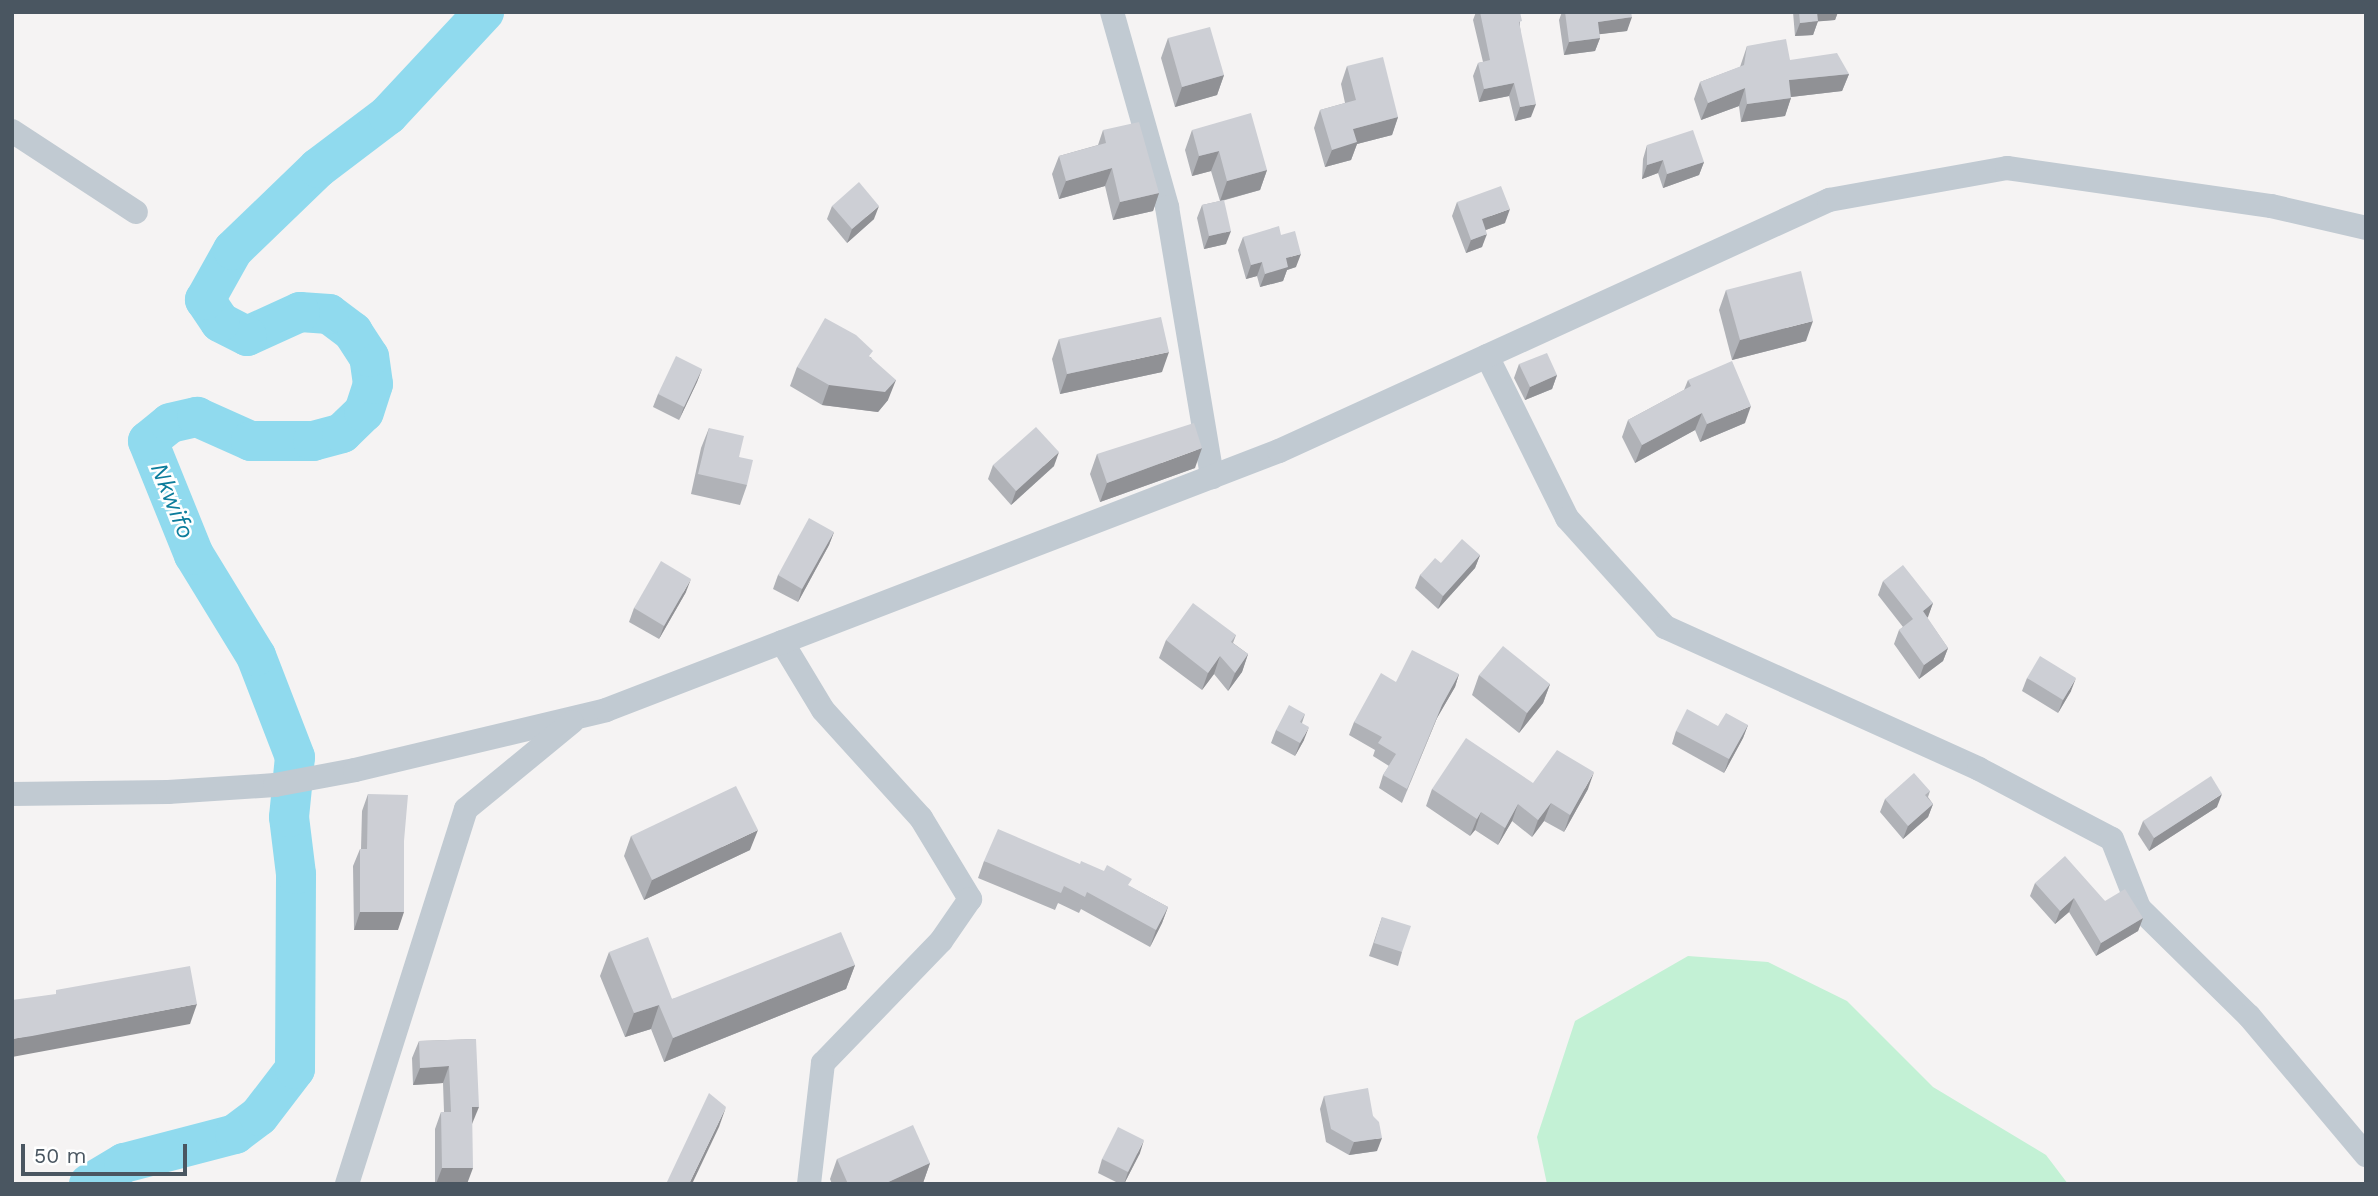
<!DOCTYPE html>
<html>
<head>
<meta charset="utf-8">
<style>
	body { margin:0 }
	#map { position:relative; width:2378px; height:1196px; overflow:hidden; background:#f5f3f3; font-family:"Work Sans",sans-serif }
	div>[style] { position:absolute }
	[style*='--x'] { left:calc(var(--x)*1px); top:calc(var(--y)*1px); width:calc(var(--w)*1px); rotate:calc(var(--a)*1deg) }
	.green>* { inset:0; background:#c3f1d5 }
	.river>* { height:40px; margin:-20px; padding:0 20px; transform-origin:20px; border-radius:20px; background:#90daee }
	.minor>* { height:24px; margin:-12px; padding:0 12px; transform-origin:12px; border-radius:12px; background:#c1cad2 }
	.wall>* { inset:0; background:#b0b2b7 }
	.shaded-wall>* { inset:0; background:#909195 }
	.building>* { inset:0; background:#cdcfd5 }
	span { translate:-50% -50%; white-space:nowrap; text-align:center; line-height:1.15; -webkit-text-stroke:5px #fff; paint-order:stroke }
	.water-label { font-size:24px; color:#0c7c9b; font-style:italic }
	.frame { position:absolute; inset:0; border:14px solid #4a5661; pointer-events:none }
	.scale { position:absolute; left:21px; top:1144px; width:166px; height:32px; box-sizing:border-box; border:4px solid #4a5661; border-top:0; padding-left:9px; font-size:21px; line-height:24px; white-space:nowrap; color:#4a5661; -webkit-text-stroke:5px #fff; paint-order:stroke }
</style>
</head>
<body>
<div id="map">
	<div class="green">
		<i style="clip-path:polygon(1688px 956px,1768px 962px,1847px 1001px,1933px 1087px,2046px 1155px,2068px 1184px,1547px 1184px,1537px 1137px,1575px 1021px)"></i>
	</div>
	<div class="river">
		<i style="--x:89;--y:1184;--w:41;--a:-31"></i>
		<i style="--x:124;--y:1163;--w:115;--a:-14.6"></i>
		<i style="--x:235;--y:1134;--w:30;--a:-37"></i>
		<i style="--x:259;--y:1116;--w:59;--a:-52.5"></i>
		<i style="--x:295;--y:1069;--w:195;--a:-89.7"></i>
		<i style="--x:296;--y:874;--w:57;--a:-97"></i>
		<i style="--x:289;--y:817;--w:60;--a:-84.3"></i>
		<i style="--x:295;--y:757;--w:108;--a:-111.1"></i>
		<i style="--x:256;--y:656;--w:119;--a:-121.5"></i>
		<i style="--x:194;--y:555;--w:123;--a:-112"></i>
		<i style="--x:148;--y:441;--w:28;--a:-39"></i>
		<i style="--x:170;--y:423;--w:28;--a:-13"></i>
		<i style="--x:197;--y:417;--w:59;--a:24"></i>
		<i style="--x:251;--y:441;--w:62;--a:0"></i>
		<i style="--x:313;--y:441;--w:30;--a:-15"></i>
		<i style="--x:342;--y:433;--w:30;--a:-44"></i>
		<i style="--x:364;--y:412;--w:29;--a:-72"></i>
		<i style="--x:373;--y:384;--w:27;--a:-98"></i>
		<i style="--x:369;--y:357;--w:30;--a:-123"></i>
		<i style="--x:353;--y:332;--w:30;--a:-143"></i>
		<i style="--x:329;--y:314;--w:29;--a:-176"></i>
		<i style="--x:300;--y:312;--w:58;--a:155.6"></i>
		<i style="--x:247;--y:336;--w:30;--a:-153"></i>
		<i style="--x:220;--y:322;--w:27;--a:-124"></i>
		<i style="--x:205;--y:300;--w:57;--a:-60.8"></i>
		<i style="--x:233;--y:250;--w:118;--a:-44"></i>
		<i style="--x:318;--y:168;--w:88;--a:-37.1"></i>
		<i style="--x:388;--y:115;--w:141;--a:-47"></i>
	</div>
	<div class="minor">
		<i style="--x:1112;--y:12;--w:203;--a:74.2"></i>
		<i style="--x:1167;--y:207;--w:274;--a:80.5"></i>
		<i style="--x:12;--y:131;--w:148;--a:33.2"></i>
		<i style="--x:1487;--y:356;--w:181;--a:63.7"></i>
		<i style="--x:1567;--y:518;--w:147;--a:48"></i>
		<i style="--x:1665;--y:627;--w:345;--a:24.3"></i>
		<i style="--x:1979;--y:769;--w:150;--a:27.8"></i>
		<i style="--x:2112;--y:839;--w:74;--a:68.6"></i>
		<i style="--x:2139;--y:908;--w:154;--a:44.5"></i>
		<i style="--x:2249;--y:1016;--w:182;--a:49.9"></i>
		<i style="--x:782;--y:642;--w:79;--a:58.9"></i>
		<i style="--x:823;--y:710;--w:146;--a:47.8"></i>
		<i style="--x:921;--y:818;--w:95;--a:58.8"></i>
		<i style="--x:970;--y:899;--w:51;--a:124.6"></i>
		<i style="--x:941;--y:941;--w:170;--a:134"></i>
		<i style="--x:823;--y:1063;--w:122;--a:96.6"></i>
		<i style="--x:12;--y:794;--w:156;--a:-0.7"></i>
		<i style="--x:168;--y:792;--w:107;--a:-3.7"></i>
		<i style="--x:275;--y:785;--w:81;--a:-10.6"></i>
		<i style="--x:355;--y:770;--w:258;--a:-13.4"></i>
		<i style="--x:606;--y:710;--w:721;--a:-21.05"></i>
		<i style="--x:1279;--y:451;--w:605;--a:-24.53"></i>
		<i style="--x:1829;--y:200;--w:181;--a:-10.2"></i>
		<i style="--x:2007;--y:168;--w:267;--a:8.2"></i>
		<i style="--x:2271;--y:206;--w:98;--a:13"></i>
		<i style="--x:347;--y:1184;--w:393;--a:-72.4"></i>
		<i style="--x:466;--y:809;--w:137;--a:-39.4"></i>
	</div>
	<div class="wall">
		<i style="clip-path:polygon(1476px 12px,1520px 12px,1520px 27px,1531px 117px,1515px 121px,1509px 96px,1479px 102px,1473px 76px,1478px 63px,1483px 62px,1473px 20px)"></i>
		<i style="clip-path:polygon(1562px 12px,1631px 12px,1627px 31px,1599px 34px,1600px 38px,1595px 51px,1564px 55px,1559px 20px)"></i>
		<i style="clip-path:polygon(1793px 12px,1838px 12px,1835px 20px,1818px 21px,1813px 35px,1795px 36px)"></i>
		<i style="clip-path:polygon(1168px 38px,1224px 75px,1217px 95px,1175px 107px,1161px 58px)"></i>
		<i style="clip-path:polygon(1747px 46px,1790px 60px,1849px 74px,1842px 91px,1791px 97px,1785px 116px,1741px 122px,1739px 106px,1701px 120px,1694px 99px,1700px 82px,1740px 67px)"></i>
		<i style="clip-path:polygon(1347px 66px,1398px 117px,1392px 135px,1357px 144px,1351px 160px,1325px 167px,1314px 128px,1320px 110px,1345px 103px,1341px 84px)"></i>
		<i style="clip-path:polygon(1103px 130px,1159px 193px,1153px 211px,1113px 220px,1105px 186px,1059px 199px,1052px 174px,1059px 156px,1098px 145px)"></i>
		<i style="clip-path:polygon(1192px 130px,1267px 170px,1260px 190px,1222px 201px,1226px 244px,1204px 249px,1197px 218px,1202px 205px,1220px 201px,1211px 171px,1192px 176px,1185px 150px)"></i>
		<i style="clip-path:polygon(1647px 145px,1704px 162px,1699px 175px,1663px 188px,1658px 173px,1642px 179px,1643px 159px)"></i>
		<i style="clip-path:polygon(1457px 202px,1505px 223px,1486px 230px,1482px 247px,1466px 253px,1452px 216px)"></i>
		<i style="clip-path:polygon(832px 206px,874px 219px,847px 243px,827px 219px)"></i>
		<i style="clip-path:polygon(1281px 235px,1296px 267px,1287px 270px,1283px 281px,1260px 287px,1257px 276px,1246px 279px,1238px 250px,1243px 237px)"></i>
		<i style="clip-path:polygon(1726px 290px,1806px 341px,1732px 360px,1719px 310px)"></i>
		<i style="clip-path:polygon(1059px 339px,1162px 372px,1060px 394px,1052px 359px)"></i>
		<i style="clip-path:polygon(871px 357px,888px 400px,878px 412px,822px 405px,790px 386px,797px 367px)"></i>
		<i style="clip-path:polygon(1519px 364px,1557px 375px,1552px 389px,1525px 400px,1514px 378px)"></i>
		<i style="clip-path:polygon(702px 369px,697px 382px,679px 420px,653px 407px,658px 394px)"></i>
		<i style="clip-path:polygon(1688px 380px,1745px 423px,1700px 442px,1695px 430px,1635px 463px,1622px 437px,1628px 420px,1684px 390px)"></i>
		<i style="clip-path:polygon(709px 428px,739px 457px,747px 485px,740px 505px,691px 494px,701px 448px)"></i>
		<i style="clip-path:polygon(1097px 454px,1195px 468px,1100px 502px,1090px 474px)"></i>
		<i style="clip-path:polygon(993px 465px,1054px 466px,1011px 505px,988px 479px)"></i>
		<i style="clip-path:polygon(834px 532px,829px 545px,798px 602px,773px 589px,778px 575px)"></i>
		<i style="clip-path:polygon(1480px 555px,1475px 568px,1438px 609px,1415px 588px,1420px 575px,1441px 563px)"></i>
		<i style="clip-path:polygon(1883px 581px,1933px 603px,1927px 618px,1948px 648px,1943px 661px,1919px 679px,1894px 644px,1899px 630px,1903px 627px,1878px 595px)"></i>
		<i style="clip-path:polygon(686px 592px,659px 639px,629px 622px,634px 608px)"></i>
		<i style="clip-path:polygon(1236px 635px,1233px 643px,1248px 654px,1242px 672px,1228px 691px,1214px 674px,1202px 690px,1159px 658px,1166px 640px)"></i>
		<i style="clip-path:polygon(1459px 674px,1455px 687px,1437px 718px,1402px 803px,1379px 788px,1383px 775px,1389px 766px,1373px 756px,1375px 750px,1349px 735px,1354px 722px,1396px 682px)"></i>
		<i style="clip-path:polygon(1479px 675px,1550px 684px,1543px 703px,1519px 733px,1472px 695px)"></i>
		<i style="clip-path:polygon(2027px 678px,2071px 691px,2058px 713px,2022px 691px)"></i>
		<i style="clip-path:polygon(1305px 714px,1302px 723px,1304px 740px,1295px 756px,1271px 743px,1276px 730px)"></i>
		<i style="clip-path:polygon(1748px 725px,1743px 738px,1724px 773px,1672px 744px,1676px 731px,1718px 726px)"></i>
		<i style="clip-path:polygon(1533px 783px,1588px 789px,1564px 832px,1544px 821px,1532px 837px,1512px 821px,1498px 845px,1475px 830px,1470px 836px,1426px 806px,1432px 789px)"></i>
		<i style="clip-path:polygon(1930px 791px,1928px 797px,1933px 804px,1928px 817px,1903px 839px,1880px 812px,1885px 799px)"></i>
		<i style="clip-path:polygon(368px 794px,398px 930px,354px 930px,353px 866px,360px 849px,361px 849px,362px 811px)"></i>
		<i style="clip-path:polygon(2217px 807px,2149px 851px,2138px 834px,2143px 821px)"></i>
		<i style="clip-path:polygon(631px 836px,750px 850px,644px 900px,624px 856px)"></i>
		<i style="clip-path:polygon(984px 861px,1129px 886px,1168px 907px,1162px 923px,1150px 947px,1081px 909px,1079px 913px,1058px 903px,1055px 910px,978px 878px)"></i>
		<i style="clip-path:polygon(2035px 883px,2105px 901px,2143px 918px,2138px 931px,2096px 956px,2069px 912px,2055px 924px,2030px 896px)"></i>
		<i style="clip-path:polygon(1382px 917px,1402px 952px,1398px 966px,1369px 956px)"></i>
		<i style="clip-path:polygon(609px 952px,672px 999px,855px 965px,846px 989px,664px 1062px,651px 1029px,625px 1037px,600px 976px)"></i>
		<i style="clip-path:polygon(476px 1039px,472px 1124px,467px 1184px,435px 1184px,435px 1129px,441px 1112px,444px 1112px,443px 1083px,413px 1085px,412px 1058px,419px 1041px)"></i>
		<i style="clip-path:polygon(1324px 1096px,1373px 1116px,1377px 1151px,1349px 1155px,1326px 1142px,1320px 1109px)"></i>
		<i style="clip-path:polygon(1140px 1153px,1124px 1184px,1120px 1184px,1098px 1173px,1102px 1159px)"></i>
		<i style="clip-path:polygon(837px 1159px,930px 1163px,923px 1183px,921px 1184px,832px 1184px,830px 1179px)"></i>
	</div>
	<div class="shaded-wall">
		<i style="clip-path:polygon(1816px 12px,1838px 12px,1835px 20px,1812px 22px)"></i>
		<i style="clip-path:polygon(1632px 17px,1627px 31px,1593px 35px,1598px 22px)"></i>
		<i style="clip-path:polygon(1818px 21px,1813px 35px,1795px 36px,1800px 23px)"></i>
		<i style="clip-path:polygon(1600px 38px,1595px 51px,1564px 55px,1569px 42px)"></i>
		<i style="clip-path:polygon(1849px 74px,1842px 91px,1782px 98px,1789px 80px)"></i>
		<i style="clip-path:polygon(1224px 75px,1217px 95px,1175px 107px,1182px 87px)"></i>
		<i style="clip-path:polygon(1514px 83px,1509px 96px,1479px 102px,1484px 89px)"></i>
		<i style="clip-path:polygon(1745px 88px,1739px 106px,1701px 120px,1708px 103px)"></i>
		<i style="clip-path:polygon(1791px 98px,1785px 116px,1741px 122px,1747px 104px)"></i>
		<i style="clip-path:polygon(1536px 104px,1531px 117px,1515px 121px,1520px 107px)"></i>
		<i style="clip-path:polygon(1398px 117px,1392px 135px,1357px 144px,1351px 160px,1325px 167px,1332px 150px,1353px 129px)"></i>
		<i style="clip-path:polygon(1219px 151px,1211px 171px,1192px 176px,1199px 156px)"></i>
		<i style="clip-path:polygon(1663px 160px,1658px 173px,1642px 179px,1647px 165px)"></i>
		<i style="clip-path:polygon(1704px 162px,1699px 175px,1663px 188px,1667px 174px)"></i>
		<i style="clip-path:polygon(1112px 168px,1105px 186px,1059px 199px,1066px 181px)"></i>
		<i style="clip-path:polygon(1267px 170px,1260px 190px,1220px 201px,1227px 181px)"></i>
		<i style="clip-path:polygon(1159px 193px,1153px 211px,1113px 220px,1120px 202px)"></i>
		<i style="clip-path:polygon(879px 206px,874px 219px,847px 243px,852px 229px)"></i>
		<i style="clip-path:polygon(1510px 209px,1505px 223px,1477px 233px,1482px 219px)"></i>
		<i style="clip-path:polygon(1231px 231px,1226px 244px,1204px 249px,1209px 236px)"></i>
		<i style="clip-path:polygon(1487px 234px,1482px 247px,1466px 253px,1471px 240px)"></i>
		<i style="clip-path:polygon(1301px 254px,1296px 267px,1287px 270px,1283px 281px,1260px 287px,1265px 274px,1286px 258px)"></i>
		<i style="clip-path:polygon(1262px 262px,1257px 276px,1246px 279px,1251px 265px)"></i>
		<i style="clip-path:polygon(1813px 321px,1806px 341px,1732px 360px,1740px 340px)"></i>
		<i style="clip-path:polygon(1169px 352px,1162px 372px,1060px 394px,1067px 374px)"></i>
		<i style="clip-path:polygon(702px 369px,697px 382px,679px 420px,684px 407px)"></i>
		<i style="clip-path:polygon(1557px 375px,1552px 389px,1525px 400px,1530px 387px)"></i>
		<i style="clip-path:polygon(896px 380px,888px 400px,878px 412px,822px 405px,829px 385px)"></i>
		<i style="clip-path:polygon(1751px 406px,1745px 423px,1700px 442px,1707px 424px)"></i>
		<i style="clip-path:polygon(1702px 413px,1695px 430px,1635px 463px,1642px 445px)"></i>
		<i style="clip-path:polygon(1202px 448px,1195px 468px,1100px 502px,1107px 483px)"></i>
		<i style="clip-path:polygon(1059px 452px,1054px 466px,1011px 505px,1016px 491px)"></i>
		<i style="clip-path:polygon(834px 532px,829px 545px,798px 602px,802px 589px)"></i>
		<i style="clip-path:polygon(1480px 555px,1475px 568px,1438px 609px,1443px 596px)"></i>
		<i style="clip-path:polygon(691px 579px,686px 592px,659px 639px,664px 626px)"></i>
		<i style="clip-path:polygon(1933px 603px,1928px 617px,1918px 625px,1923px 611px)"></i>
		<i style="clip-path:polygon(1948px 648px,1943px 661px,1919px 679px,1924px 665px)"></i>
		<i style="clip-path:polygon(1248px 654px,1242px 672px,1228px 691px,1235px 673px)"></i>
		<i style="clip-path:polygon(1220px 656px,1214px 674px,1202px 690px,1208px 673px)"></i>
		<i style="clip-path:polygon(1459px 674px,1455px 687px,1437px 718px,1402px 803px,1442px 705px)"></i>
		<i style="clip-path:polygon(2076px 678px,2071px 691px,2058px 713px,2063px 700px)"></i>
		<i style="clip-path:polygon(1550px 684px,1543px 703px,1519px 733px,1527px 713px)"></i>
		<i style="clip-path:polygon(1748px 725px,1743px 738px,1724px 773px,1729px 759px)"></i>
		<i style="clip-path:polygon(1309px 727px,1304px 740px,1295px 756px,1300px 743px)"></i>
		<i style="clip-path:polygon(1594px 772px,1588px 789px,1564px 832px,1570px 815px)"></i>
		<i style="clip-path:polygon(2222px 794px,2217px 807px,2149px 851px,2154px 838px)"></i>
		<i style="clip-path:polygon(1551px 803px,1544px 821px,1532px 837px,1538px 820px)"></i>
		<i style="clip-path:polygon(1518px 804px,1512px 821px,1498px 845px,1505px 828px)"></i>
		<i style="clip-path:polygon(1933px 804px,1928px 817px,1903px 839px,1908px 826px)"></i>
		<i style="clip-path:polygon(1481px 812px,1475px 830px,1470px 836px,1477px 819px)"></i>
		<i style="clip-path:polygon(758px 830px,750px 850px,644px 900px,652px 880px)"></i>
		<i style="clip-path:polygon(2074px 898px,2069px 912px,2055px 924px,2060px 911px)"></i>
		<i style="clip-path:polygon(1168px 907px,1162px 923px,1150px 947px,1156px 930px)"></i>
		<i style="clip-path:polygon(360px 912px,404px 912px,398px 930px,354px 930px)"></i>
		<i style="clip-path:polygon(2143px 918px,2138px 931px,2096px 956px,2101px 943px)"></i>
		<i style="clip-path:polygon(855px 965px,846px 989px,664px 1062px,673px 1038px)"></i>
		<i style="clip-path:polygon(197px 1004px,190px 1024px,12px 1057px,12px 1039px)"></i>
		<i style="clip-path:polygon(659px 1005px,651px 1029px,625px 1037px,634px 1013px)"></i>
		<i style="clip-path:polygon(449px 1066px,443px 1083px,413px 1085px,420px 1068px)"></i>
		<i style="clip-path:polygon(472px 1107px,479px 1107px,472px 1124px)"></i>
		<i style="clip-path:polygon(726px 1107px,719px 1127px,692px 1184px,689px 1184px)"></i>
		<i style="clip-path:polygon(1382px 1138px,1377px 1151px,1349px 1155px,1354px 1142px)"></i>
		<i style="clip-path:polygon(1144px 1140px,1140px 1153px,1124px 1184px,1128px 1172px)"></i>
		<i style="clip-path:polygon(930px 1163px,923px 1183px,921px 1184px,884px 1184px)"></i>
		<i style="clip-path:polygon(442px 1168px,473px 1168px,467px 1184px,436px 1184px)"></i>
	</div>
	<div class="building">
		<i style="clip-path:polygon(1480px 12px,1520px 12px,1522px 21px,1519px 22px,1536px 104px,1520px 107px,1514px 83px,1484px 89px,1478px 63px,1490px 60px)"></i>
		<i style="clip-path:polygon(1565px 12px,1631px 12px,1632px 17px,1598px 22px,1600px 38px,1569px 42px)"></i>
		<i style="clip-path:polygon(1799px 12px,1817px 12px,1818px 21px,1800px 23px)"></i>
		<i style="clip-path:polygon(1210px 27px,1224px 75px,1182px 87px,1168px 38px)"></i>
		<i style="clip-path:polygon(1786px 39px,1790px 60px,1837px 53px,1849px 74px,1789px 80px,1791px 98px,1747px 104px,1745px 88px,1708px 103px,1700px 82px,1744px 65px,1747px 46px)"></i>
		<i style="clip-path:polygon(1383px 57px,1398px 117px,1353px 129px,1357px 142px,1332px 150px,1320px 110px,1356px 100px,1347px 66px)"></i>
		<i style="clip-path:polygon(1251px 113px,1267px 170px,1227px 181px,1219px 151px,1199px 156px,1192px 130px)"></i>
		<i style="clip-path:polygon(1139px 122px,1159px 193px,1120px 202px,1112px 168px,1066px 181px,1059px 156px,1106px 143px,1103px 130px)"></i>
		<i style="clip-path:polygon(1693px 130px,1704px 162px,1667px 174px,1663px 160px,1647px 165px,1647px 145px)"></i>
		<i style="clip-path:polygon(859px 182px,879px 206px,852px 229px,832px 206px)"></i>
		<i style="clip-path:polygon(1501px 186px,1510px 209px,1482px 219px,1487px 234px,1471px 240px,1457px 202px)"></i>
		<i style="clip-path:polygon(1224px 200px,1231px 231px,1209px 236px,1202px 205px)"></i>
		<i style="clip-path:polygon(1279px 226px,1281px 235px,1295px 231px,1301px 254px,1286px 258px,1288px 267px,1265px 274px,1262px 262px,1251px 265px,1243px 237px)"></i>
		<i style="clip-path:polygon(1801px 271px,1813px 321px,1740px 340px,1726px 290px)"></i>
		<i style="clip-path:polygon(1161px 317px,1169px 352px,1067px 374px,1059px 339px)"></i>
		<i style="clip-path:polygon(825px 318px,856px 335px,873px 351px,869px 356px,896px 380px,885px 392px,829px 385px,797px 367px)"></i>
		<i style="clip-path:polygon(1547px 353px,1557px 375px,1530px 387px,1519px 364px)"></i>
		<i style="clip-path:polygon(676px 356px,702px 369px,684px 407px,658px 394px)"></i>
		<i style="clip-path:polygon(1732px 361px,1751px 406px,1707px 424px,1702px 413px,1642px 445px,1628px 420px,1691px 386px,1688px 380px)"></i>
		<i style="clip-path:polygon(1194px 423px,1202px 448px,1107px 483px,1097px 454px)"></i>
		<i style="clip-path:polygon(1036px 427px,1059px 452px,1016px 491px,993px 465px)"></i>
		<i style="clip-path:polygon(709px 428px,744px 436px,739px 457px,753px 460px,747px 485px,698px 474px)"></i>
		<i style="clip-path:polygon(809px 518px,834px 532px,802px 589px,778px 575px)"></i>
		<i style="clip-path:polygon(1462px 539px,1480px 555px,1443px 596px,1420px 575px,1435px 558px,1441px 563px)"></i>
		<i style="clip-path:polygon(661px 561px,691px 579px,664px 626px,634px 608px)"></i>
		<i style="clip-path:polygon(1903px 565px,1933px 603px,1923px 611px,1948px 648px,1924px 665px,1899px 630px,1913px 619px,1883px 581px)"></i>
		<i style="clip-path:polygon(1193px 603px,1236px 635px,1231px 642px,1248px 654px,1235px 673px,1220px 656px,1208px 673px,1166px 640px)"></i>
		<i style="clip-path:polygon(1503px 646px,1550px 684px,1527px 713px,1479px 675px)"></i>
		<i style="clip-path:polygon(1412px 650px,1459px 674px,1442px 705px,1407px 789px,1383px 775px,1396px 754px,1378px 743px,1382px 737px,1354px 722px,1381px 673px,1396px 682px)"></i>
		<i style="clip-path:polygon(2040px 656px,2076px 678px,2063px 700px,2027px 678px)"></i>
		<i style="clip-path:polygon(1289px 705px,1305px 714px,1300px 722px,1309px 727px,1300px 743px,1276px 730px)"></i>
		<i style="clip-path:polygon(1687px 709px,1718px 726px,1726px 713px,1748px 725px,1729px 759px,1676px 731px)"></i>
		<i style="clip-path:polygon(1466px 738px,1533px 783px,1557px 750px,1594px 772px,1570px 815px,1551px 803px,1538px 820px,1518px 804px,1505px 828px,1481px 812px,1477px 819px,1432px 789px)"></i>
		<i style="clip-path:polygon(1914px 773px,1930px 791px,1925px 795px,1933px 804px,1908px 826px,1885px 799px)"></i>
		<i style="clip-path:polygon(2211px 776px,2222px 794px,2154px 838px,2143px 821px)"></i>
		<i style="clip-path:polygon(736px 786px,758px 830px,652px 880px,631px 836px)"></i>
		<i style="clip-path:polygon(368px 794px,408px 795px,404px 841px,404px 912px,360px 912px,360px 849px,367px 849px)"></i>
		<i style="clip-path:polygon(998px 829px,1080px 864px,1081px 861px,1104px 871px,1107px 865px,1132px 879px,1128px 885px,1168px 907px,1156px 930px,1087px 892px,1085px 897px,1064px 886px,1061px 893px,984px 861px)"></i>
		<i style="clip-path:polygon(2065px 856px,2105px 901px,2125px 889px,2143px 918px,2101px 943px,2074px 898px,2060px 911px,2035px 883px)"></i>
		<i style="clip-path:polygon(1382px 917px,1411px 926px,1402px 952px,1374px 943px)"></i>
		<i style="clip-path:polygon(841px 932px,855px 965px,673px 1038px,659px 1005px,634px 1013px,609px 952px,648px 937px,672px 999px)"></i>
		<i style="clip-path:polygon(190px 966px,197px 1004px,32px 1036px,12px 1039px,12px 1000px,56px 994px,56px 990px)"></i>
		<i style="clip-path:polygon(476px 1039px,479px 1107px,472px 1107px,473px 1168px,442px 1168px,441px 1112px,451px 1112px,449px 1066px,420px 1068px,419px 1041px)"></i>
		<i style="clip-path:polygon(1368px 1088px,1373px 1116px,1379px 1122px,1382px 1138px,1354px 1142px,1331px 1129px,1324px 1096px)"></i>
		<i style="clip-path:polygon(709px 1093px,726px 1107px,689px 1184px,666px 1184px)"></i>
		<i style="clip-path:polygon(913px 1125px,930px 1163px,884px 1184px,848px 1184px,837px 1159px)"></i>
		<i style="clip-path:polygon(1118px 1127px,1144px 1140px,1128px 1172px,1102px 1159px)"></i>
	</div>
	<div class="water-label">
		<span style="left:172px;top:501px;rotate:68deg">Nkwifo</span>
	</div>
	<div class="frame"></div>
	<div class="scale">50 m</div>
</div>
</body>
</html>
